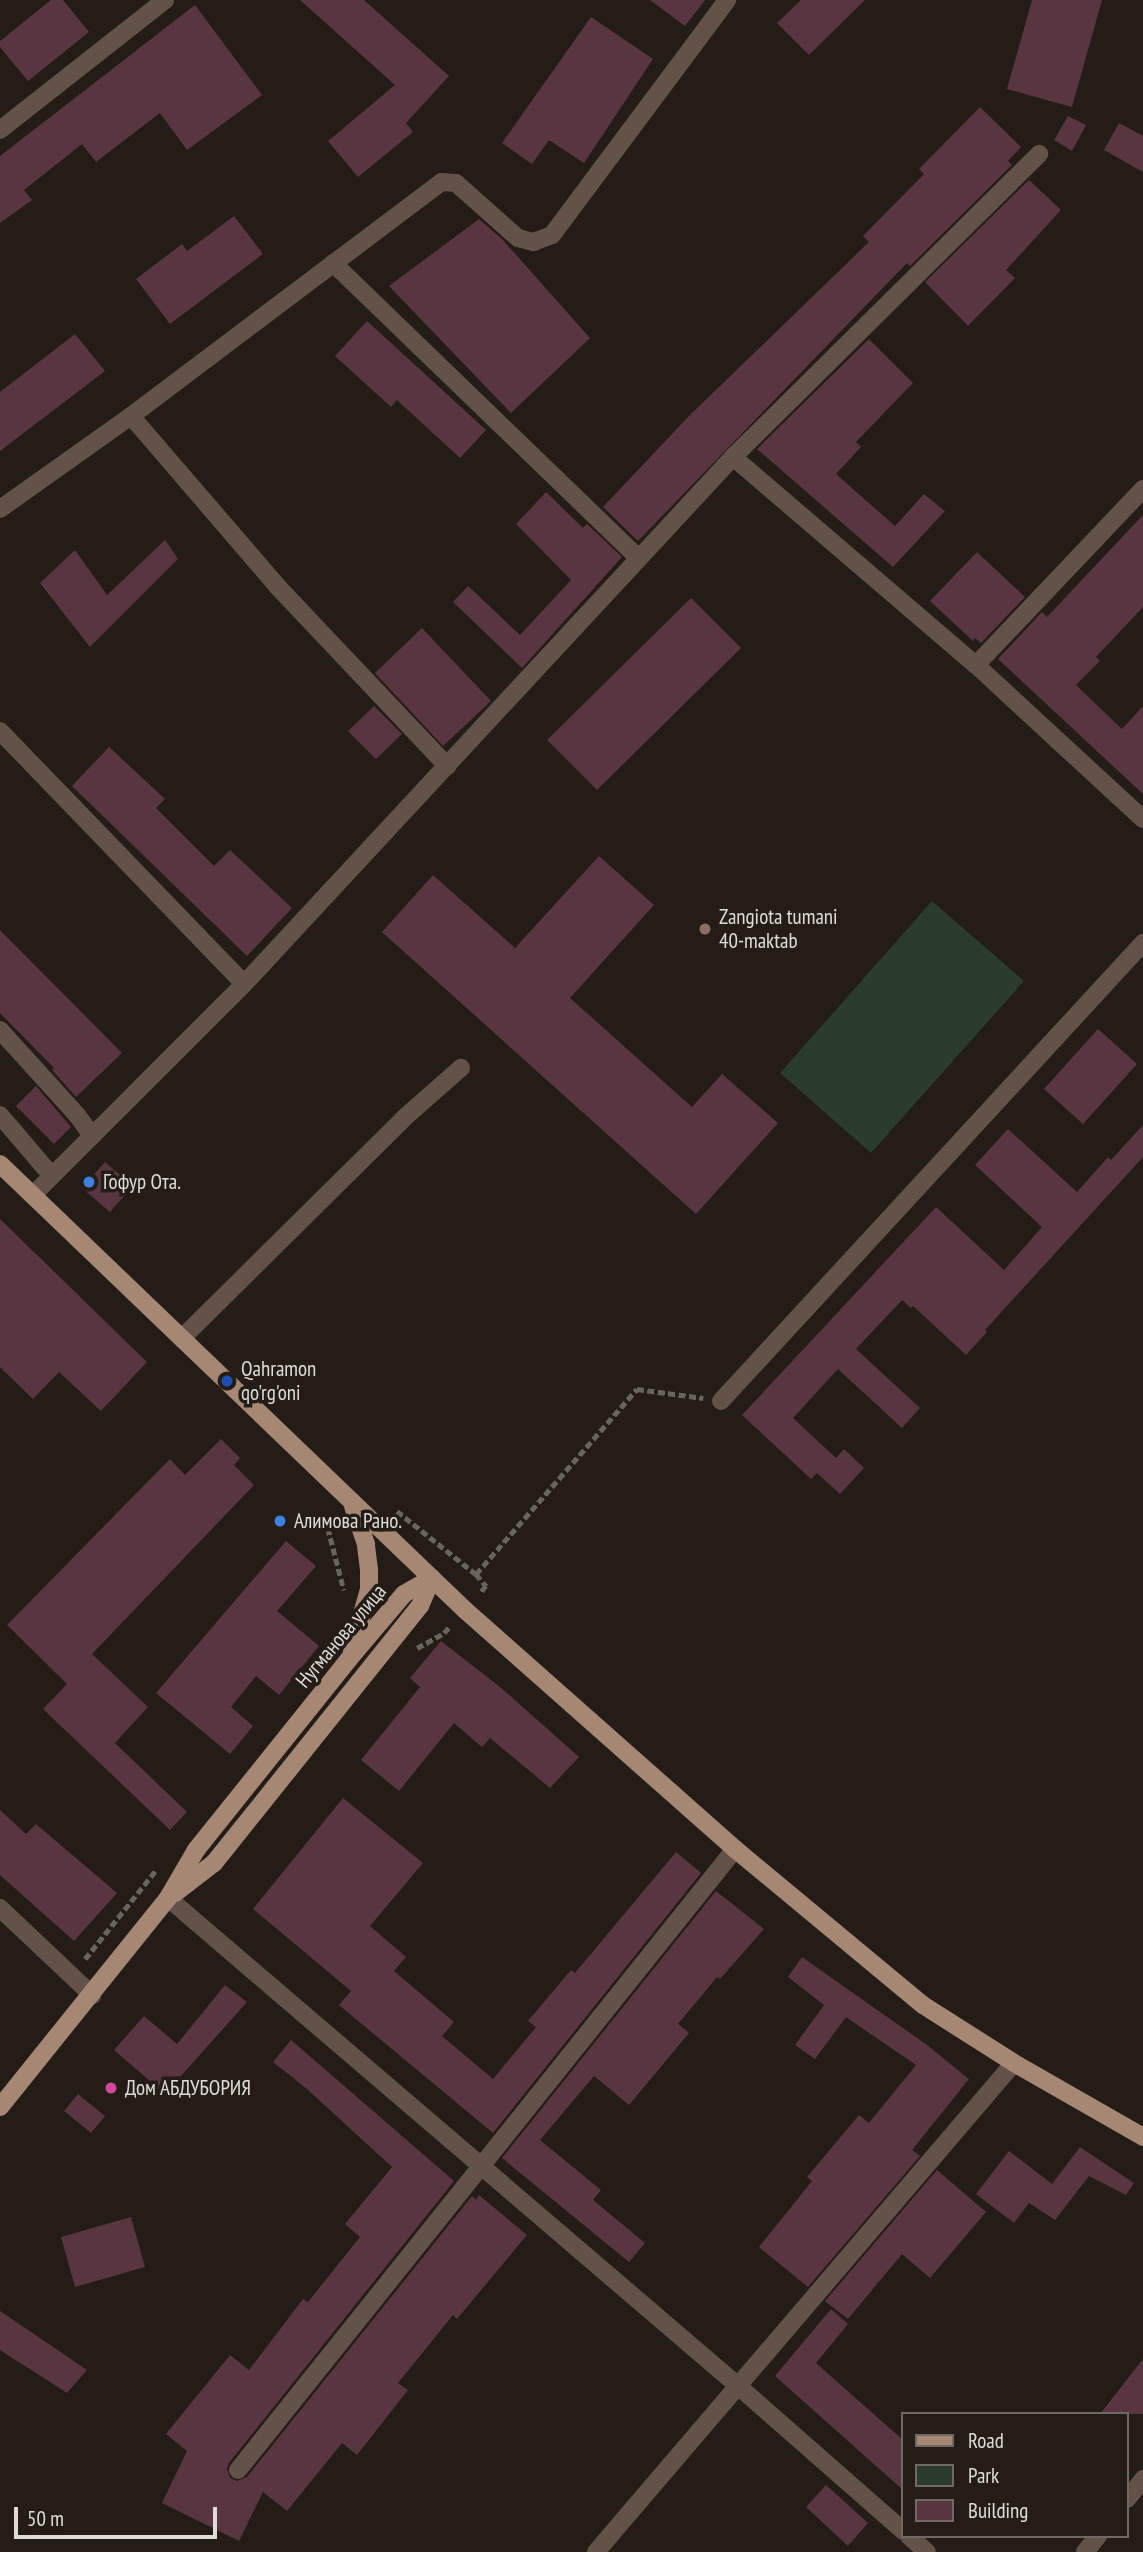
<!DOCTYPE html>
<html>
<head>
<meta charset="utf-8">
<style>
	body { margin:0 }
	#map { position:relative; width:1143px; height:2552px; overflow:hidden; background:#231c17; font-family:"PT Sans Narrow",sans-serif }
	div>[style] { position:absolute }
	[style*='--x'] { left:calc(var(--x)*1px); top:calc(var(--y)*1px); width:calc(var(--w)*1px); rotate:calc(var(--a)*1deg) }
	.green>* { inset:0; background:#2a3c2c }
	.building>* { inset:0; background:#593542 }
	.path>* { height:4.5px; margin-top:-2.25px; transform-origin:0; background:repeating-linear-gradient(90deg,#6a645f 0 7px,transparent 0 10.5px) }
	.minor>* { height:18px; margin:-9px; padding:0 9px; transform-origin:9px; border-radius:9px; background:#625249 }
	.major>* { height:18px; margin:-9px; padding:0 9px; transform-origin:9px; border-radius:9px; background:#a68774 }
	.dots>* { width:19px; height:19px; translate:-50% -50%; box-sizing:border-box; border:4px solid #231c17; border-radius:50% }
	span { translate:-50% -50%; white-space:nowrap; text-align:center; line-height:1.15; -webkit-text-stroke:7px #231c17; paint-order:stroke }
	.poi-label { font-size:21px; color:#e0dbd7 }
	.left { translate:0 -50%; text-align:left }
	.street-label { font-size:21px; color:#e0dbd7 }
	.legend { position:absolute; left:901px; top:2412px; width:228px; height:126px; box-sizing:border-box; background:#231c17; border:2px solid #6f6864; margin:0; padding:9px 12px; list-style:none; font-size:21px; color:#e0dbd7 }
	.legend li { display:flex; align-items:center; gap:14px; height:35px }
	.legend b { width:35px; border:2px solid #6f6864 }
	.scale { position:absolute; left:14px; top:2507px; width:203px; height:32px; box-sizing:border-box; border:4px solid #e0dbd7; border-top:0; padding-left:9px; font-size:21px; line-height:24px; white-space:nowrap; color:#e0dbd7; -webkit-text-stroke:5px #231c17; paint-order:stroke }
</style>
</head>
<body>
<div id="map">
	<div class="green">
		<i style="clip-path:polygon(932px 901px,1024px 981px,871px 1153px,780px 1073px)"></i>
	</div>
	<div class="building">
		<i style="clip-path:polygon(51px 0,63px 0,89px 32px,28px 81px,0 47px,0 41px)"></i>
		<i style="clip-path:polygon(300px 0,364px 0,449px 76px,406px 123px,413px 132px,358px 177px,328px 141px,395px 85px)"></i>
		<i style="clip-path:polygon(650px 0,705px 0,685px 26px)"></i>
		<i style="clip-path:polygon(801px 0,865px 0,809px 55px,777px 23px)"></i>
		<i style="clip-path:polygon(1032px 0,1102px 0,1072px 107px,1007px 89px)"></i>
		<i style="clip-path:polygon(195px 5px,262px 95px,187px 150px,160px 113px,96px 162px,82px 144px,24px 190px,32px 200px,0 223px,0 156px)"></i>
		<i style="clip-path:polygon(591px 17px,653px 59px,584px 163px,549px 140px,532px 164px,502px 143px)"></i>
		<i style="clip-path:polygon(980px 107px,1021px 147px,1008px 161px,1012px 165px,910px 266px,907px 263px,638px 541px,603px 507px,689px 416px,869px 242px,863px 236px,924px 174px,919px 169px)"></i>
		<i style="clip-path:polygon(1068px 116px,1086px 125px,1072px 151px,1054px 140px)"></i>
		<i style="clip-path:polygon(1119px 123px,1143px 136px,1143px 172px,1104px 150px)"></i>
		<i style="clip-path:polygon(1029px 180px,1061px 210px,1006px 270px,1015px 278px,968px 326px,925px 282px)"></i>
		<i style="clip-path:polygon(234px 216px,263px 254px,170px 324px,136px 279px,182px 244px,187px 251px)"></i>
		<i style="clip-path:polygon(479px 219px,503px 240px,590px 338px,511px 413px,389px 286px)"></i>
		<i style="clip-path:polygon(367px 321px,486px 430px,460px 458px,397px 400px,391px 407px,335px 356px)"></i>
		<i style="clip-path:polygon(75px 334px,105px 371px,0 451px,0 392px)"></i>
		<i style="clip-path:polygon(869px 339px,913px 383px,856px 442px,861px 447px,836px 474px,895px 526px,924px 494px,945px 511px,893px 567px,757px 449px)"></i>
		<i style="clip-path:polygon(546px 492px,583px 528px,587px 524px,622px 557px,522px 668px,453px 602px,468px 586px,520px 635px,571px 580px,516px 524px)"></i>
		<i style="clip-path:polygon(1143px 515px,1143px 607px,1096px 657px,1100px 661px,1076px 685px,1122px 729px,1143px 706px,1143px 794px,998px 659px,1042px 612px,1047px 617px)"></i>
		<i style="clip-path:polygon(165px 540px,178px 559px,90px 647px,40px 583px,75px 550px,107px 595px)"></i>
		<i style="clip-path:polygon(977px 552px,1025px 597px,981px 643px,975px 638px,973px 641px,930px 601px)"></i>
		<i style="clip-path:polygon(691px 598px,741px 648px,597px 790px,547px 740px)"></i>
		<i style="clip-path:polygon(422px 628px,491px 701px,443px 746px,375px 673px)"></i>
		<i style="clip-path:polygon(374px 706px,402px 734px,376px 759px,348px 731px)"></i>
		<i style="clip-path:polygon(109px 747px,165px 799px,156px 808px,214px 866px,230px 850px,292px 908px,247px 956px,72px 786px)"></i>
		<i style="clip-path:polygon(599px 856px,654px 905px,570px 998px,692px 1107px,722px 1074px,778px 1123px,696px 1214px,382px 932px,433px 875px,515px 948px)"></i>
		<i style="clip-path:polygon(0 930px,122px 1053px,76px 1097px,52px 1070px,54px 1068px,0 1013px)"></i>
		<i style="clip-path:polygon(1098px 1029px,1137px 1064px,1083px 1124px,1044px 1089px)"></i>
		<i style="clip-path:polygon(36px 1086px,71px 1127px,54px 1144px,16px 1106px)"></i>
		<i style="clip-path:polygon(1143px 1125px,1143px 1157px,985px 1330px,987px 1332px,966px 1355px,913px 1306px,911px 1308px,902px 1300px,856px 1349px,920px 1408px,902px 1428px,838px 1369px,793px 1418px,836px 1458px,844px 1449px,864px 1468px,840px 1494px,817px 1473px,811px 1479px,742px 1415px,936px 1207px,1004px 1270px,1042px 1227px,975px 1165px,1008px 1129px,1077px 1192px,1108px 1157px,1111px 1160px)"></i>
		<i style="clip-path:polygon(105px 1162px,133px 1186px,110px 1212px,82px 1188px)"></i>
		<i style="clip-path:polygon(0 1219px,147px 1362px,101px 1411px,59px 1372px,33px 1399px,0 1367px)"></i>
		<i style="clip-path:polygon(221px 1439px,240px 1458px,234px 1465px,254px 1485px,92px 1654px,148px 1707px,115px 1743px,187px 1812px,170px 1830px,43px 1709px,67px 1684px,7px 1625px,170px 1459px,185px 1475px)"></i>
		<i style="clip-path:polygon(286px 1541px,316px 1566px,277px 1611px,319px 1646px,279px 1695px,256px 1676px,231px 1707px,253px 1726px,230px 1754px,156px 1693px)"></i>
		<i style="clip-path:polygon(441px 1641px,500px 1687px,579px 1757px,550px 1788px,490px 1738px,482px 1747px,454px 1723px,399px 1791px,361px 1760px,420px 1687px,410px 1678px)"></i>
		<i style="clip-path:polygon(343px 1798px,423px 1863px,370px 1926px,406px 1957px,394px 1971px,454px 2022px,442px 2036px,493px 2079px,536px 2027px,528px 2021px,571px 1970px,575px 1973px,676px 1852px,701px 1873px,493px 2133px,339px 2005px,351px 1991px,253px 1909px)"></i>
		<i style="clip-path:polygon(0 1810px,26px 1834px,36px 1824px,117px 1893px,74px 1941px,0 1875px)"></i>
		<i style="clip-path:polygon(716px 1891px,764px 1929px,720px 1979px,717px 1977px,678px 2024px,689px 2033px,629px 2105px,594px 2076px,540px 2140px,601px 2190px,593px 2200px,645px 2243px,629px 2262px,502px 2158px)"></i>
		<i style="clip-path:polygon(802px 1957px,927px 2045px,969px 2079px,912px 2150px,920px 2156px,808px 2287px,759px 2247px,812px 2181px,807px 2177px,859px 2115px,869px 2123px,916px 2065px,846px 2017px,815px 2059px,795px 2045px,824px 2005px,788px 1977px)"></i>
		<i style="clip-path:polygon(225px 1985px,247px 2002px,165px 2094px,114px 2050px,144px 2016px,177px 2044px)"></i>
		<i style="clip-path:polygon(291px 2040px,454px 2181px,229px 2463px,227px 2469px,230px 2478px,237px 2481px,247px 2477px,472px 2196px,476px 2200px,479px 2195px,527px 2235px,457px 2319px,453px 2315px,398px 2383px,408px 2390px,357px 2455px,342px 2443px,287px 2511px,263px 2492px,239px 2541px,162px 2503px,187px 2451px,166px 2434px,230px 2355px,249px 2370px,303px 2299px,308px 2302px,360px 2237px,345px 2224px,392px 2167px,307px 2089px,273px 2062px)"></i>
		<i style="clip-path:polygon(78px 2094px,105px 2116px,91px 2133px,64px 2111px)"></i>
		<i style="clip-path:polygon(1080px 2147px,1134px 2183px,1126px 2195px,1089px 2176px,1055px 2220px,1029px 2203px,1014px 2223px,976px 2194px,1009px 2151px,1052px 2184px)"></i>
		<i style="clip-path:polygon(937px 2170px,986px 2212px,930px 2278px,902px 2254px,848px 2319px,825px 2301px)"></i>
		<i style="clip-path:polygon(131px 2217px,145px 2267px,75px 2287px,61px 2237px)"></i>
		<i style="clip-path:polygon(831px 2309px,848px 2324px,816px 2363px,903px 2440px,903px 2490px,775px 2376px)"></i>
		<i style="clip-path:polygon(0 2311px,87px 2370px,67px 2393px,0 2350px)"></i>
		<i style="clip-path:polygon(1143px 2359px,1143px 2414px,1100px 2414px)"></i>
		<i style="clip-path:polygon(826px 2485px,868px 2523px,848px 2546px,806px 2507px)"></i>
	</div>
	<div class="path">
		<i style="--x:397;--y:1511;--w:101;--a:38.6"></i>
		<i style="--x:476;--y:1574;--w:16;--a:50"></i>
		<i style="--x:486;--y:1586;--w:10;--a:127"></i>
		<i style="--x:336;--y:1520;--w:11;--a:135"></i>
		<i style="--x:328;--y:1528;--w:64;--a:75.5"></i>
		<i style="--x:476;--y:1574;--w:245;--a:-49"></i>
		<i style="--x:637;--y:1389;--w:67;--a:7.8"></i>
		<i style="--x:417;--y:1648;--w:31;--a:-29"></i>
		<i style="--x:444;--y:1633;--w:9;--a:-49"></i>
		<i style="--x:85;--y:1959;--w:114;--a:-51.4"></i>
	</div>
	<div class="minor">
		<i style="--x:0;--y:130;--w:210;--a:-38.2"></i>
		<i style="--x:333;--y:263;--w:425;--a:44"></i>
		<i style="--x:131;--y:416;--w:224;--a:49.3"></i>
		<i style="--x:277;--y:586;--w:248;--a:46.6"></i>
		<i style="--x:733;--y:457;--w:320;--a:40.6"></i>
		<i style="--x:976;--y:665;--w:227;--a:42.7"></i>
		<i style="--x:0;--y:509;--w:161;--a:-35.4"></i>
		<i style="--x:131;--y:416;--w:389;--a:-37"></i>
		<i style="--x:442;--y:182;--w:14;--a:4"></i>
		<i style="--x:456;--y:183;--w:83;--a:41.6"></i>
		<i style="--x:518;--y:238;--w:16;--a:15"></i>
		<i style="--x:533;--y:242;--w:20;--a:-20"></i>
		<i style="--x:552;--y:235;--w:293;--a:-53.3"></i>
		<i style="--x:976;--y:665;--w:243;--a:-46.5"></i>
		<i style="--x:0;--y:731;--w:351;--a:46"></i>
		<i style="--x:0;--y:1030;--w:115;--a:47.8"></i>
		<i style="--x:77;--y:1115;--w:26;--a:54"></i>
		<i style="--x:0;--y:1115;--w:80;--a:49.6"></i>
		<i style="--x:33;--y:1195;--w:298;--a:-45"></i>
		<i style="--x:244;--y:984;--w:719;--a:-47.14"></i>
		<i style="--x:733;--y:457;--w:431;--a:-44.7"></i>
		<i style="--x:182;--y:1338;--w:313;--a:-44.7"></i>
		<i style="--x:404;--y:1118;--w:76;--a:-41.3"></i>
		<i style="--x:721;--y:1401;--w:623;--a:-47.34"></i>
		<i style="--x:168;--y:1898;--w:749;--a:40.56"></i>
		<i style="--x:737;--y:2385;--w:221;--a:41.3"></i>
		<i style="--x:0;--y:1908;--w:127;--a:43.4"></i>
		<i style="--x:238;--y:2470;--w:795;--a:-51.33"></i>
		<i style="--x:1127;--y:2499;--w:26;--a:-51"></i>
		<i style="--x:909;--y:2536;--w:24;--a:42"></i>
		<i style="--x:596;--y:2552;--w:643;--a:-49.48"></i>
		<i style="--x:1085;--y:2552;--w:21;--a:-51"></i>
	</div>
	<div class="major">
		<i style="--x:0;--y:1164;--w:644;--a:43.81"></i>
		<i style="--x:465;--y:1610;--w:361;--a:41.5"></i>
		<i style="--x:735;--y:1849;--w:244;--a:39.7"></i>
		<i style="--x:923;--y:2005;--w:108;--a:32.5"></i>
		<i style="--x:1014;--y:2063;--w:149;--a:29.8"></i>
		<i style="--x:352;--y:1650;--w:63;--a:-74.4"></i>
		<i style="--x:369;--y:1589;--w:19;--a:-90"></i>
		<i style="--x:369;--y:1570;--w:26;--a:-97"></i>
		<i style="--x:366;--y:1544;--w:39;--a:-109"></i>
		<i style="--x:175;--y:1893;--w:49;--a:-37.6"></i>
		<i style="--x:214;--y:1863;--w:329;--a:-51.3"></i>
		<i style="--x:420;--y:1606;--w:30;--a:-67"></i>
		<i style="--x:0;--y:2107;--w:268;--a:-51.2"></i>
		<i style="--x:168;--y:1898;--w:56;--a:-59.7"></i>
		<i style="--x:196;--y:1850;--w:245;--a:-51.3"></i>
		<i style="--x:349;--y:1659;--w:85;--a:-49.8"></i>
		<i style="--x:404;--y:1594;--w:32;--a:-30"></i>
	</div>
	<div class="dots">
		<i style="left:705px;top:929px;background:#8d6e63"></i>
		<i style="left:89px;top:1182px;background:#3f7fe0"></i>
		<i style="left:227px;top:1381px;background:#1a4fb4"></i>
		<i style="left:280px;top:1521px;background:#3f7fe0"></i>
		<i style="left:111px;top:2088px;background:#d1479c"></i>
	</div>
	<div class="poi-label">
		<span class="left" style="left:719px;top:929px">Zangiota tumani<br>40-maktab</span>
		<span class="left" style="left:103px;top:1182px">Гофур Ота.</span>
		<span class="left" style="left:241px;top:1381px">Qahramon<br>qo'rg'oni</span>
		<span class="left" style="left:294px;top:1521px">Алимова Рано.</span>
		<span class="left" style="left:125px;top:2088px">Дом АБДУБОРИЯ</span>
	</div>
	<div class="street-label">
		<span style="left:341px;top:1636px;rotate:-50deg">Нугманова улица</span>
	</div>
	<ul class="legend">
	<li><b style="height:9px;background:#a68774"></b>Road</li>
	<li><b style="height:19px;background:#2a3c2c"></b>Park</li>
	<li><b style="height:19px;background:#593542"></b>Building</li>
	</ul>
	<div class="scale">50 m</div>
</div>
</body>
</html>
